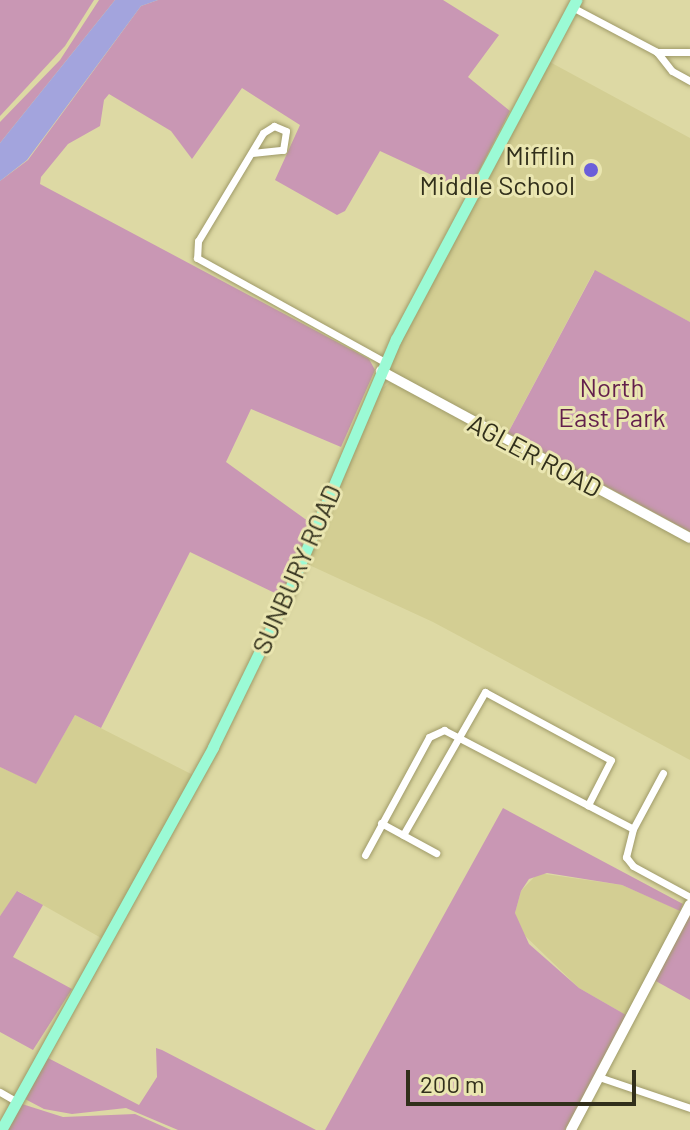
<!DOCTYPE html>
<html>
<head>
<meta charset="utf-8">
<style>
	body { margin:0 }
	#map { position:relative; width:690px; height:1130px; overflow:hidden; background:#ddd9a4; font-family:Barlow,sans-serif }
	div>[style] { position:absolute }
	[style*='--x'] { left:calc(var(--x)*1px); top:calc(var(--y)*1px); width:calc(var(--w)*1px); rotate:calc(var(--a)*1deg) }
	.built>* { inset:0; background:#d3ce93 }
	.green>* { inset:0; background:#c997b4 }
	.water>* { inset:0; background:#a3a4dd }
	.roads { filter:drop-shadow(0 0 2px #9f9a68) drop-shadow(0 0 2px #9f9a68) }
	.minor>* { height:7px; margin:-3.5px; padding:0 3.5px; transform-origin:3.5px; border-radius:3.5px; background:#fff }
	.secondary>* { height:10px; margin:-5px; padding:0 5px; transform-origin:5px; border-radius:5px; background:#fff }
	.primary>* { height:11px; margin:-5.5px; padding:0 5.5px; transform-origin:5.5px; border-radius:5.5px; background:#9bfad5 }
	.dots>* { width:22px; height:22px; translate:-50% -50%; box-sizing:border-box; border:4px solid #eae6b1; border-radius:50% }
	span { translate:-50% -50%; white-space:nowrap; text-align:center; line-height:1.15; -webkit-text-stroke:6px #eae6b1; paint-order:stroke }
	.poi-label { font-size:26px; color:#312f1b }
	.right { translate:-100% -50%; text-align:right }
	.park-label { font-size:26px; color:#631f4c }
	.street-label { font-size:26px; color:#312f1b }
	.scale { position:absolute; left:406px; top:1070px; width:230px; height:36px; box-sizing:border-box; border:4px solid #312f1b; border-top:0; padding-left:10px; font-size:24px; line-height:28px; white-space:nowrap; color:#312f1b; -webkit-text-stroke:6px #eae6b1; paint-order:stroke }
</style>
</head>
<body>
<div id="map">
	<div class="built">
		<i style="clip-path:polygon(548px 61px,690px 138px,690px 322px,594px 271px,504px 440px,690px 542px,690px 760px,433px 622px,307px 564px,378px 391px,391px 382px,383px 368px)"></i>
		<i style="clip-path:polygon(75px 715px,197px 777px,110px 943px,18px 891px,0 916px,0 767px,36px 783px)"></i>
		<i style="clip-path:polygon(538px 873px,622px 885px,679px 910px,690px 891px,690px 915px,626px 1015px,579px 988px,518px 929px,515px 913px,521px 891px)"></i>
	</div>
	<div class="green">
		<i style="clip-path:polygon(0 0,94px 0,65px 46px,0 116px)"></i>
		<i style="clip-path:polygon(99px 0,115px 0,0 143px,0 122px,60px 60px)"></i>
		<i style="clip-path:polygon(158px 0,443px 0,499px 35px,468px 77px,510px 111px,470px 188px,462px 189px,380px 151px,345px 211px,337px 215px,275px 180px,300px 125px,242px 88px,192px 159px,171px 131px,109px 94px,104px 100px,100px 126px,68px 144px,41px 177px,40px 184px,369px 359px,375px 370px,341px 447px,251px 409px,226px 462px,312px 524px,281px 596px,190px 552px,101px 728px,75px 715px,36px 784px,0 767px,0 181px,28px 160px,141px 6px)"></i>
		<i style="clip-path:polygon(595px 270px,690px 322px,690px 532px,508px 433px)"></i>
		<i style="clip-path:polygon(503px 808px,683px 904px,680px 911px,622px 885px,547px 873px,529px 879px,521px 891px,515px 913px,529px 944px,579px 988px,626px 1015px,565px 1130px,325px 1130px)"></i>
		<i style="clip-path:polygon(17px 891px,43px 905px,13px 957px,72px 989px,33px 1050px,0 1032px,0 916px)"></i>
		<i style="clip-path:polygon(687px 914px,690px 915px,690px 1000px,654px 980px)"></i>
		<i style="clip-path:polygon(156px 1048px,162px 1050px,316px 1130px,178px 1130px,126px 1108px,72px 1114px,44px 1109px,25px 1099px,48px 1058px,139px 1105px,157px 1077px)"></i>
		<i style="clip-path:polygon(22px 1104px,63px 1117px,135px 1114px,171px 1130px,8px 1130px)"></i>
	</div>
	<div class="water">
		<i style="clip-path:polygon(115px 0,158px 0,141px 6px,27px 160px,0 181px,0 143px)"></i>
	</div>
	<div class="roads">
		<div class="minor">
			<i style="--x:572;--y:7;--w:96;--a:27.9"></i>
			<i style="--x:657;--y:52;--w:33;--a:0"></i>
			<i style="--x:657;--y:52;--w:24;--a:52"></i>
			<i style="--x:672;--y:71;--w:21;--a:29"></i>
			<i style="--x:252;--y:153;--w:31;--a:-6"></i>
			<i style="--x:283;--y:150;--w:19;--a:-81"></i>
			<i style="--x:286;--y:131;--w:13;--a:-157"></i>
			<i style="--x:274;--y:126;--w:13;--a:148"></i>
			<i style="--x:263;--y:133;--w:126;--a:121"></i>
			<i style="--x:198;--y:241;--w:17;--a:93"></i>
			<i style="--x:197;--y:258;--w:215;--a:29"></i>
			<i style="--x:663;--y:773;--w:64;--a:118.2"></i>
			<i style="--x:633;--y:829;--w:29;--a:104"></i>
			<i style="--x:626;--y:857;--w:11;--a:52"></i>
			<i style="--x:633;--y:866;--w:65;--a:28.5"></i>
			<i style="--x:381;--y:823;--w:63;--a:28.6"></i>
			<i style="--x:403;--y:835;--w:165;--a:-60.2"></i>
			<i style="--x:485;--y:692;--w:143;--a:28.4"></i>
			<i style="--x:611;--y:760;--w:51;--a:117.1"></i>
			<i style="--x:365;--y:855;--w:134;--a:-61.5"></i>
			<i style="--x:429;--y:737;--w:17;--a:-25"></i>
			<i style="--x:444;--y:730;--w:213;--a:27.6"></i>
			<i style="--x:599;--y:1077;--w:96;--a:18.8"></i>
			<i style="--x:0;--y:1092;--w:20;--a:30"></i>
		</div>
		<div class="secondary">
			<i style="--x:381;--y:371;--w:351;--a:28.4"></i>
			<i style="--x:571;--y:1130;--w:255;--a:-62.2"></i>
		</div>
		<div class="primary">
			<i style="--x:1;--y:1130;--w:438;--a:-61"></i>
			<i style="--x:213;--y:747;--w:171;--a:-64"></i>
			<i style="--x:288;--y:593;--w:276;--a:-67"></i>
			<i style="--x:396;--y:339;--w:384;--a:-62"></i>
		</div>
	</div>
	<div class="dots">
		<i style="left:591px;top:170px;background:#6b5fd9"></i>
	</div>
	<div class="poi-label">
		<span class="right" style="left:575px;top:170px">Mifflin<br>Middle School</span>
	</div>
	<div class="park-label">
		<span style="left:612px;top:402px">North<br>East Park</span>
	</div>
	<div class="street-label">
		<span style="left:535px;top:455px;rotate:28deg">AGLER ROAD</span>
		<span style="left:296px;top:569px;rotate:-66deg">SUNBURY ROAD</span>
	</div>
	<div class="scale">200 m</div>
</div>
</body>
</html>
